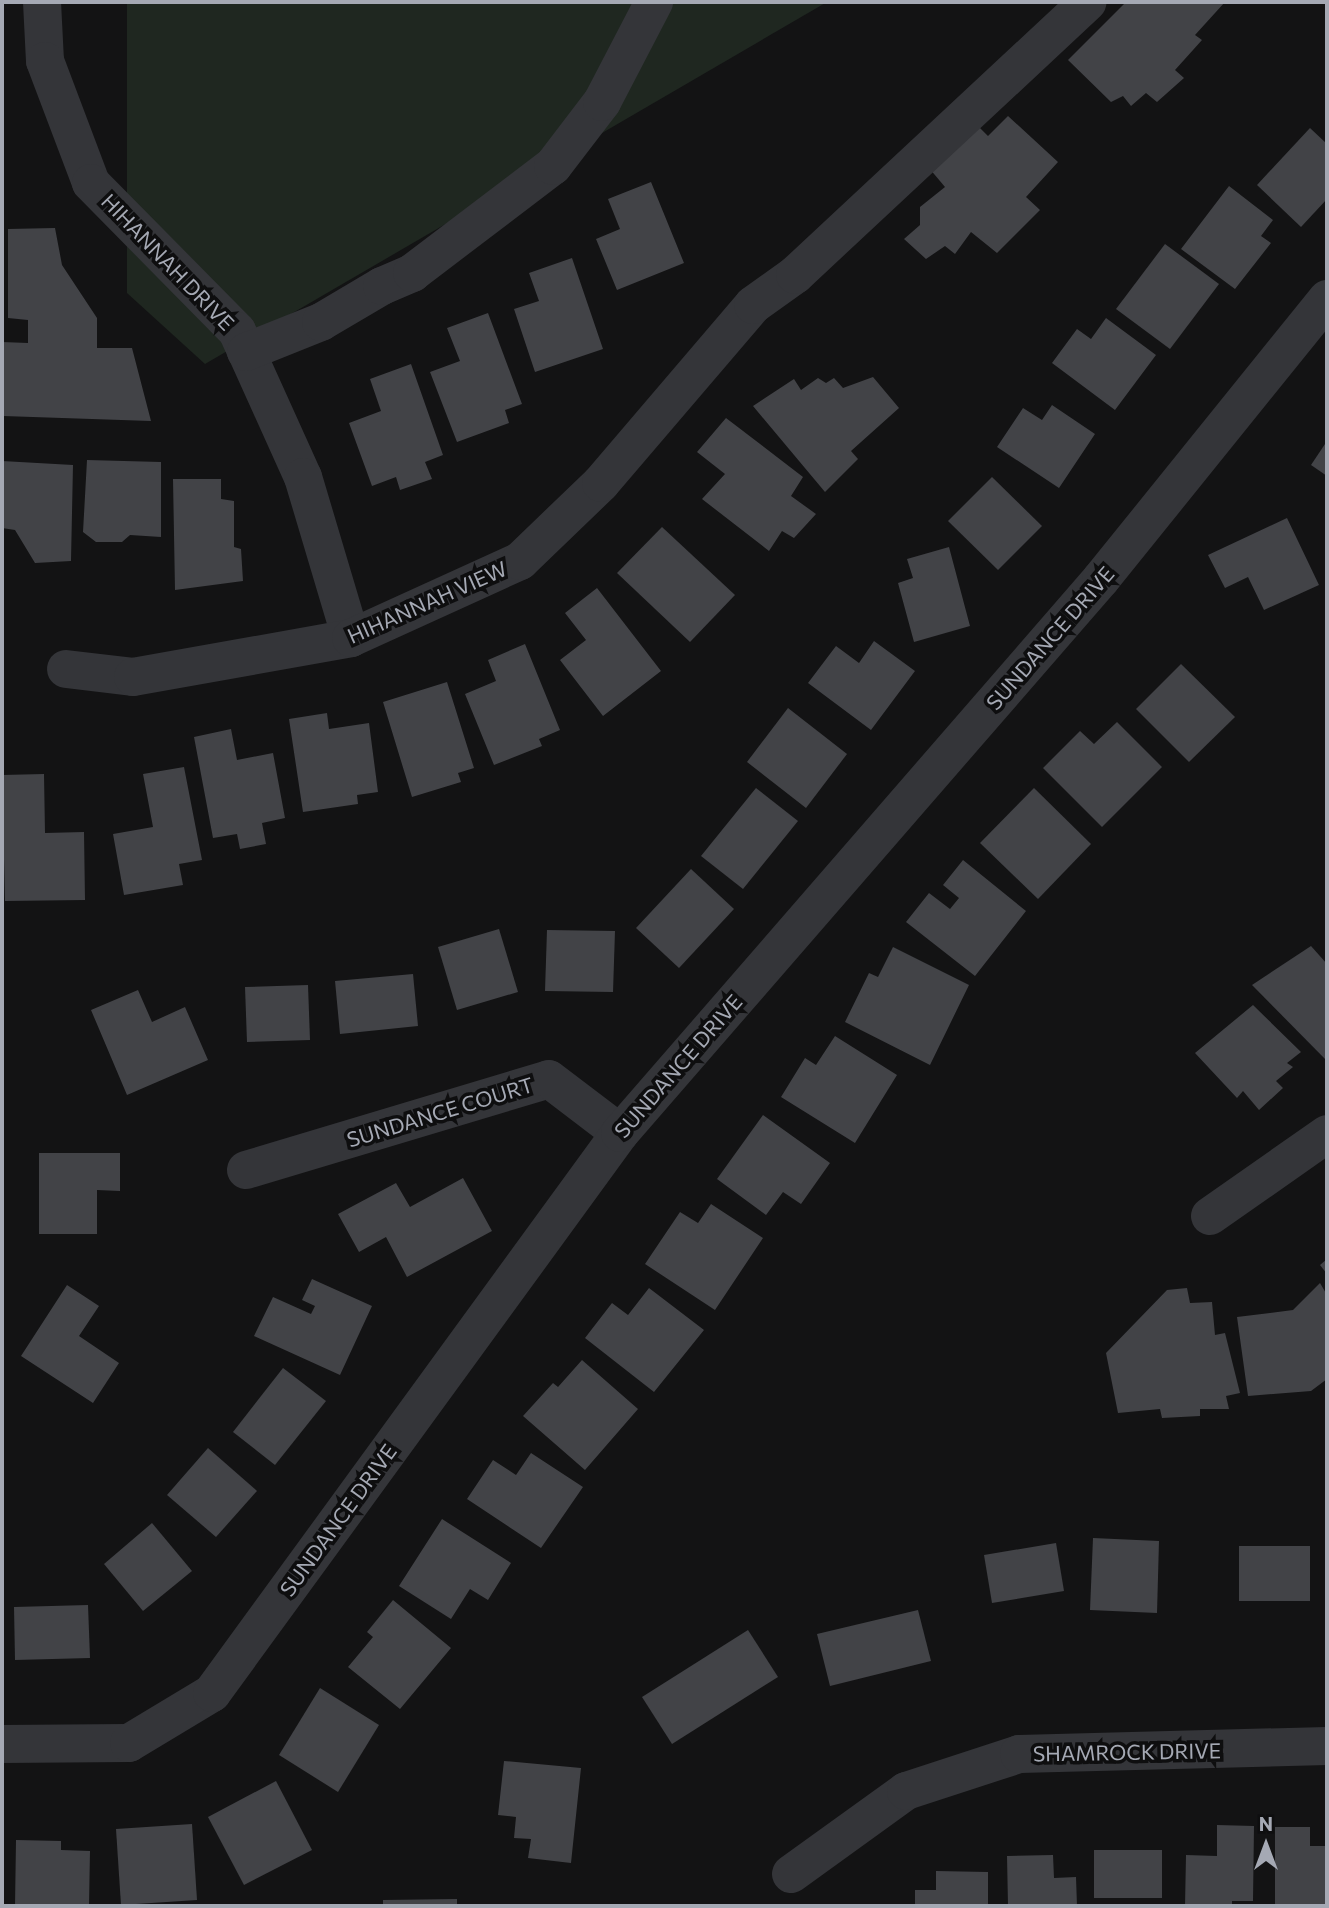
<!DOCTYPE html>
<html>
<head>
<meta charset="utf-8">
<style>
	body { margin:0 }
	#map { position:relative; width:1329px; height:1908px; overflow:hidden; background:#131314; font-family:Commissioner,sans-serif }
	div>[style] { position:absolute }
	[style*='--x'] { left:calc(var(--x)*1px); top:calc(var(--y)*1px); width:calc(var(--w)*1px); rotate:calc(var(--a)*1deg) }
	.green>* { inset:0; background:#1f2720 }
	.building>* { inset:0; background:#424347 }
	.minor>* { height:38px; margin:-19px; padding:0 19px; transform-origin:19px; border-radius:19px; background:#343539 }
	span { translate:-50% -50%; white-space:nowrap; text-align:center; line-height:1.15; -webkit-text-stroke:7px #0e0e0f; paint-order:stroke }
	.street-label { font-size:21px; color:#a5a9b4 }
	.frame { position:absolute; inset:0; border:4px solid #a5a9b4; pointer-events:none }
	.north { position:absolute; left:1231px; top:1810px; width:70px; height:70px; -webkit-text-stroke:5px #0e0e0f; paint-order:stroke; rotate:0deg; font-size:19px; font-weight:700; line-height:28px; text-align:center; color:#a5a9b4 }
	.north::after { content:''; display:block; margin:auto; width:24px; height:32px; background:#a5a9b4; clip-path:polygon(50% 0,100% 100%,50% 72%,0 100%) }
</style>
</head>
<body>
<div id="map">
	<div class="green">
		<i style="clip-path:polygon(127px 2px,827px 2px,205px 364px,127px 293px)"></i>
	</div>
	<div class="building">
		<i style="clip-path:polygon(1126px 2px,1225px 2px,1195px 35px,1202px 40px,1175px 70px,1184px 78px,1157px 102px,1146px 93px,1131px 106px,1123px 96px,1111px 102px,1068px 60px)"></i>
		<i style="clip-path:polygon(1008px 116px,1058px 162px,1026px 197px,1040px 210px,997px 253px,971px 232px,955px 254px,945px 246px,926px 259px,904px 239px,920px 225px,920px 207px,945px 187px,929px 168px,973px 121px,988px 136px)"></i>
		<i style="clip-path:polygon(1310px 128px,1327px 144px,1327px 199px,1301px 227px,1257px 185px)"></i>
		<i style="clip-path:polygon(651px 182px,684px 263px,617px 290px,596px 239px,620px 229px,608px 199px)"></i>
		<i style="clip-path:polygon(1229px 186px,1273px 220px,1261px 236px,1271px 243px,1235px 289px,1181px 249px)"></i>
		<i style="clip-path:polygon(55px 228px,62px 265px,97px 318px,97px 348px,132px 348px,151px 421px,3px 416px,2px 342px,28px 343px,28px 320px,8px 318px,8px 229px)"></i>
		<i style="clip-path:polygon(1165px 244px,1219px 284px,1170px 349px,1116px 309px)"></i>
		<i style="clip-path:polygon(572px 258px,603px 349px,535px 372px,514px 309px,539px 301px,529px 273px)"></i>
		<i style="clip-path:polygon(488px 313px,522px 404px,505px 410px,509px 423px,457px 442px,430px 372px,460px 361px,447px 328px)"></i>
		<i style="clip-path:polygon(1106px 318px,1156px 355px,1115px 410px,1052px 363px,1077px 329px,1091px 339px)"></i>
		<i style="clip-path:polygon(411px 364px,443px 455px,425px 462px,432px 479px,400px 490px,396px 477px,372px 486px,349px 423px,381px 411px,370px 379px)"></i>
		<i style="clip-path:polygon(873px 377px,899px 408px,851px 451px,858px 459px,825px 492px,753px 406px,794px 379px,801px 390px,818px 378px,826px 383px,834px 378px,843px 388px)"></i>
		<i style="clip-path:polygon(1052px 405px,1095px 434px,1059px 488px,997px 447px,1023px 408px,1042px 420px)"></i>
		<i style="clip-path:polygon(726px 418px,803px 477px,791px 496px,816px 514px,794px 538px,782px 531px,769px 551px,702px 499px,725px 474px,697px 452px)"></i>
		<i style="clip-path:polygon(1327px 441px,1327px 476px,1311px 465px)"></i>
		<i style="clip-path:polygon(87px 460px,161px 462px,161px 537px,130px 535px,122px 542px,96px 542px,83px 532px)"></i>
		<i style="clip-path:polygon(2px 461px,73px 465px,71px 561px,35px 563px,15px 530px,2px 528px)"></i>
		<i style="clip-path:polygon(992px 477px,1042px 526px,998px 570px,948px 521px)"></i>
		<i style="clip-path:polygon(173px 479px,221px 479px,221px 499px,234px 501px,234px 547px,241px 549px,243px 581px,175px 590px)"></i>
		<i style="clip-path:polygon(1287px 518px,1319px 585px,1264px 610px,1248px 577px,1225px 588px,1208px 555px)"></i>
		<i style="clip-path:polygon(662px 527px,735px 595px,690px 642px,617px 573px)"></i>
		<i style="clip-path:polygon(949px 547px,970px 626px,914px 642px,898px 583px,913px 578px,907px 559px)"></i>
		<i style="clip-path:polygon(597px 588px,661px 671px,603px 716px,560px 660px,586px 640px,565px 613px)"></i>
		<i style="clip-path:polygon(874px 641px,915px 671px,871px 730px,808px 683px,836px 646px,859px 663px)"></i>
		<i style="clip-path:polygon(525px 644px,560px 730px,539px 739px,542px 746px,494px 765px,465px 694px,496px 681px,488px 660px)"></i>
		<i style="clip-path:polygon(1181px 664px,1235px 717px,1189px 762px,1136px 709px)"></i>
		<i style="clip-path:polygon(447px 682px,474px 768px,458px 773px,461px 782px,412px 797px,383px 702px)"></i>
		<i style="clip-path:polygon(788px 708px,847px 754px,806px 808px,747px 762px)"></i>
		<i style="clip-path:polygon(327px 713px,329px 729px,369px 723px,378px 792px,357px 795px,358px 804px,303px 812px,289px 719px)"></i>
		<i style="clip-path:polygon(1117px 722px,1162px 767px,1102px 827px,1043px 768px,1080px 731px,1094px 744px)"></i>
		<i style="clip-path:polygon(231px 729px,237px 760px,273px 753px,285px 818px,262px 823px,266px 844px,240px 849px,237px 834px,213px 838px,194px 737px)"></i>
		<i style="clip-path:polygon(184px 767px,202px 860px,179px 864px,183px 885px,124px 895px,113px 834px,153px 827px,143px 774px)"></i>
		<i style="clip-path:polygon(44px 774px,45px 833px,84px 832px,85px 900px,5px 901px,2px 775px)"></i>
		<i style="clip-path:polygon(756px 788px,798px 821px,743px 889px,701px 856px)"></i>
		<i style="clip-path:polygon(1034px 788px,1091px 844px,1038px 899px,980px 843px)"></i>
		<i style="clip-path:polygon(963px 860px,1026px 911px,975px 976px,906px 922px,929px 893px,950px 909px,959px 898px,943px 885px)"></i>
		<i style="clip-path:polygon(691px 869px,734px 909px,679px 968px,636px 928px)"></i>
		<i style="clip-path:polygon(499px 929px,518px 992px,457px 1010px,438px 947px)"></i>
		<i style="clip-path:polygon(547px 930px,615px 931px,613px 992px,545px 991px)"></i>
		<i style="clip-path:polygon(1311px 946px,1327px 964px,1327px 1061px,1252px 985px)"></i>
		<i style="clip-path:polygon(893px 947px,969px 985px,930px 1065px,845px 1022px,869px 973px,878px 977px)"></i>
		<i style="clip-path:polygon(413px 974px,418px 1026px,340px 1034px,335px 981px)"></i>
		<i style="clip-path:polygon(308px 985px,310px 1040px,247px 1042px,245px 987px)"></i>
		<i style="clip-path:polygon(138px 990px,152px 1022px,185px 1007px,208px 1060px,127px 1095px,91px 1010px)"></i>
		<i style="clip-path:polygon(1253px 1005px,1301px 1052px,1287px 1063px,1293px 1067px,1276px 1081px,1283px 1088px,1259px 1110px,1243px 1091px,1237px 1098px,1195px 1053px)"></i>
		<i style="clip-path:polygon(835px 1036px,897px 1075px,855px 1143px,781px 1097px,805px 1058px,816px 1065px)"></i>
		<i style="clip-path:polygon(763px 1115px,830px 1163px,801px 1204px,783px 1192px,766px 1215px,717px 1179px)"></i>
		<i style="clip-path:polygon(39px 1153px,120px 1153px,120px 1191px,97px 1190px,97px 1234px,39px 1234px)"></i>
		<i style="clip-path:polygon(463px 1178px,492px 1231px,407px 1277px,386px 1237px,359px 1252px,338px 1214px,396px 1183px,410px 1207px)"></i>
		<i style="clip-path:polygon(711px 1204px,763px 1238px,715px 1310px,645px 1264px,680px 1212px,698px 1223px)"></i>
		<i style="clip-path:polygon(1327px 1259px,1327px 1274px,1320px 1265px)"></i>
		<i style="clip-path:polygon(312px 1279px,372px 1306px,340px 1375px,254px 1336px,273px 1297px,311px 1314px,315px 1306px,302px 1300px)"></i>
		<i style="clip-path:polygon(1320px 1283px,1327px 1295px,1327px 1379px,1311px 1391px,1248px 1396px,1237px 1317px,1293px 1310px)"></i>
		<i style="clip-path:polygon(67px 1285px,99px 1306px,79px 1336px,119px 1363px,93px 1403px,21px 1356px)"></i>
		<i style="clip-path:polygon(649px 1288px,704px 1330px,654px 1392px,585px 1338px,612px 1303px,628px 1315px)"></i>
		<i style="clip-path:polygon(1187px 1288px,1190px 1303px,1212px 1302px,1215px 1335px,1225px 1333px,1240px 1393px,1226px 1396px,1229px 1409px,1200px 1409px,1200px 1416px,1162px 1418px,1160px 1409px,1118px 1413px,1106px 1353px,1167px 1290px)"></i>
		<i style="clip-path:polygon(582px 1360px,638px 1409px,585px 1470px,523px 1416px,553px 1383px,558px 1387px)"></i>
		<i style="clip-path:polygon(283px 1368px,326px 1401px,275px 1465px,233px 1432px)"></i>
		<i style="clip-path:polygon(208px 1448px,257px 1491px,216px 1537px,167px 1495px)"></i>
		<i style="clip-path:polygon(531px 1453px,583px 1487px,541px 1548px,467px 1499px,493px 1460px,516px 1475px)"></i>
		<i style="clip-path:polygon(442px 1519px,511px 1563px,488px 1600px,470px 1589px,451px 1619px,399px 1586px)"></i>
		<i style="clip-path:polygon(152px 1523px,192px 1571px,143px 1611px,104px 1564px)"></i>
		<i style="clip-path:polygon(1093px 1538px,1159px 1541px,1157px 1613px,1090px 1610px)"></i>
		<i style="clip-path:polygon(1056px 1543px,1064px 1591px,992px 1603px,984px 1555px)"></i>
		<i style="clip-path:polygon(1239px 1546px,1310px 1546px,1310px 1601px,1239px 1601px)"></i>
		<i style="clip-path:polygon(393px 1600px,451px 1648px,400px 1709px,348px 1667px,373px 1637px,367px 1632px)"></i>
		<i style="clip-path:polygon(88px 1605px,90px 1658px,15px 1660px,14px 1607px)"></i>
		<i style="clip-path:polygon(918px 1610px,931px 1661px,830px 1686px,817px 1634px)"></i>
		<i style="clip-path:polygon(748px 1630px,778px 1677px,672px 1744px,642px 1697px)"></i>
		<i style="clip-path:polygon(320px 1688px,379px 1725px,338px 1792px,279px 1755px)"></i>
		<i style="clip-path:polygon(504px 1761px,581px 1768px,571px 1863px,528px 1858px,531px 1839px,514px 1838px,516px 1817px,498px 1815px)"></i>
		<i style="clip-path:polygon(276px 1781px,312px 1850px,244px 1885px,208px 1817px)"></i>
		<i style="clip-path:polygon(192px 1824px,197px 1900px,121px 1905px,116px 1829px)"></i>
		<i style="clip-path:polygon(1217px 1825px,1254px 1826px,1253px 1901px,1232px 1901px,1232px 1906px,1185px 1906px,1186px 1855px,1217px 1856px)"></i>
		<i style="clip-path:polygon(1275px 1827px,1310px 1827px,1310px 1846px,1327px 1846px,1327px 1906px,1275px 1906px)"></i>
		<i style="clip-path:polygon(16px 1840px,61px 1841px,61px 1850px,90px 1851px,89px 1906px,15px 1906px)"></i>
		<i style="clip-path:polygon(1094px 1850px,1162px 1850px,1162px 1898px,1094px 1898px)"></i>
		<i style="clip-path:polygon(1053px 1855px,1054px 1878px,1076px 1877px,1077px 1906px,1008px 1906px,1007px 1856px)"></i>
		<i style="clip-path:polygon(936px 1871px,988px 1872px,988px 1906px,915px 1906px,915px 1890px,936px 1890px)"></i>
		<i style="clip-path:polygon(457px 1899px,457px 1906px,383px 1906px,383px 1900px)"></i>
	</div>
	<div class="minor">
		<i style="--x:42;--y:2;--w:59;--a:87.1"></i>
		<i style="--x:45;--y:61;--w:130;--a:69.3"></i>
		<i style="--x:91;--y:183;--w:208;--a:45.4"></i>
		<i style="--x:237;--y:331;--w:160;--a:65.7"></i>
		<i style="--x:303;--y:477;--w:168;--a:73.4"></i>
		<i style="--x:246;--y:352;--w:81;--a:-21.8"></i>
		<i style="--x:321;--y:322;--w:71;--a:-30.5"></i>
		<i style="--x:382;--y:286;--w:33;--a:-23"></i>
		<i style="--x:412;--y:273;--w:177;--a:-37.2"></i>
		<i style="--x:553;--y:166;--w:81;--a:-52.6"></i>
		<i style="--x:602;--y:102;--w:113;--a:-62.5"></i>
		<i style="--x:66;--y:669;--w:67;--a:6.8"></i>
		<i style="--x:133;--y:677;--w:221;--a:-10.1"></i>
		<i style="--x:351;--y:638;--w:186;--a:-24.5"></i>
		<i style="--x:520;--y:561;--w:112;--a:-43.9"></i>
		<i style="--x:601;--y:483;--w:234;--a:-49.5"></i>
		<i style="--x:753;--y:305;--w:52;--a:-35.5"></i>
		<i style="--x:795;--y:275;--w:400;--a:-43"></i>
		<i style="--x:246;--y:1170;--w:316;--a:-16.7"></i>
		<i style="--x:549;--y:1079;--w:89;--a:37.3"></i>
		<i style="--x:1210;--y:1216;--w:143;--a:-35"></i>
		<i style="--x:2;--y:1744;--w:127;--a:-0.5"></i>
		<i style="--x:129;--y:1743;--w:97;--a:-31.1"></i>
		<i style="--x:212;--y:1693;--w:693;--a:-53.92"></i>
		<i style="--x:620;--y:1133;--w:734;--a:-49.03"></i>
		<i style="--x:1101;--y:579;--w:360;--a:-51.1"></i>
		<i style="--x:791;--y:1874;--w:142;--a:-35.8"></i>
		<i style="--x:906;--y:1791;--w:119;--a:-18.1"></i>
		<i style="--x:1019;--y:1754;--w:308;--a:-1.5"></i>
	</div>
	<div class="street-label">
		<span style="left:168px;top:262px;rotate:46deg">HIHANNAH DRIVE</span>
		<span style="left:427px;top:602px;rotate:-24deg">HIHANNAH VIEW</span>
		<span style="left:1050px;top:638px;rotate:-49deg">SUNDANCE DRIVE</span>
		<span style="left:678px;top:1066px;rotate:-49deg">SUNDANCE DRIVE</span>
		<span style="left:440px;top:1112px;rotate:-17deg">SUNDANCE COURT</span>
		<span style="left:338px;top:1520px;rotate:-54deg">SUNDANCE DRIVE</span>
		<span style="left:1127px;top:1752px;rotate:-1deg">SHAMROCK DRIVE</span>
	</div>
	<div class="frame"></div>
	<div class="north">N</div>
</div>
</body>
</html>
